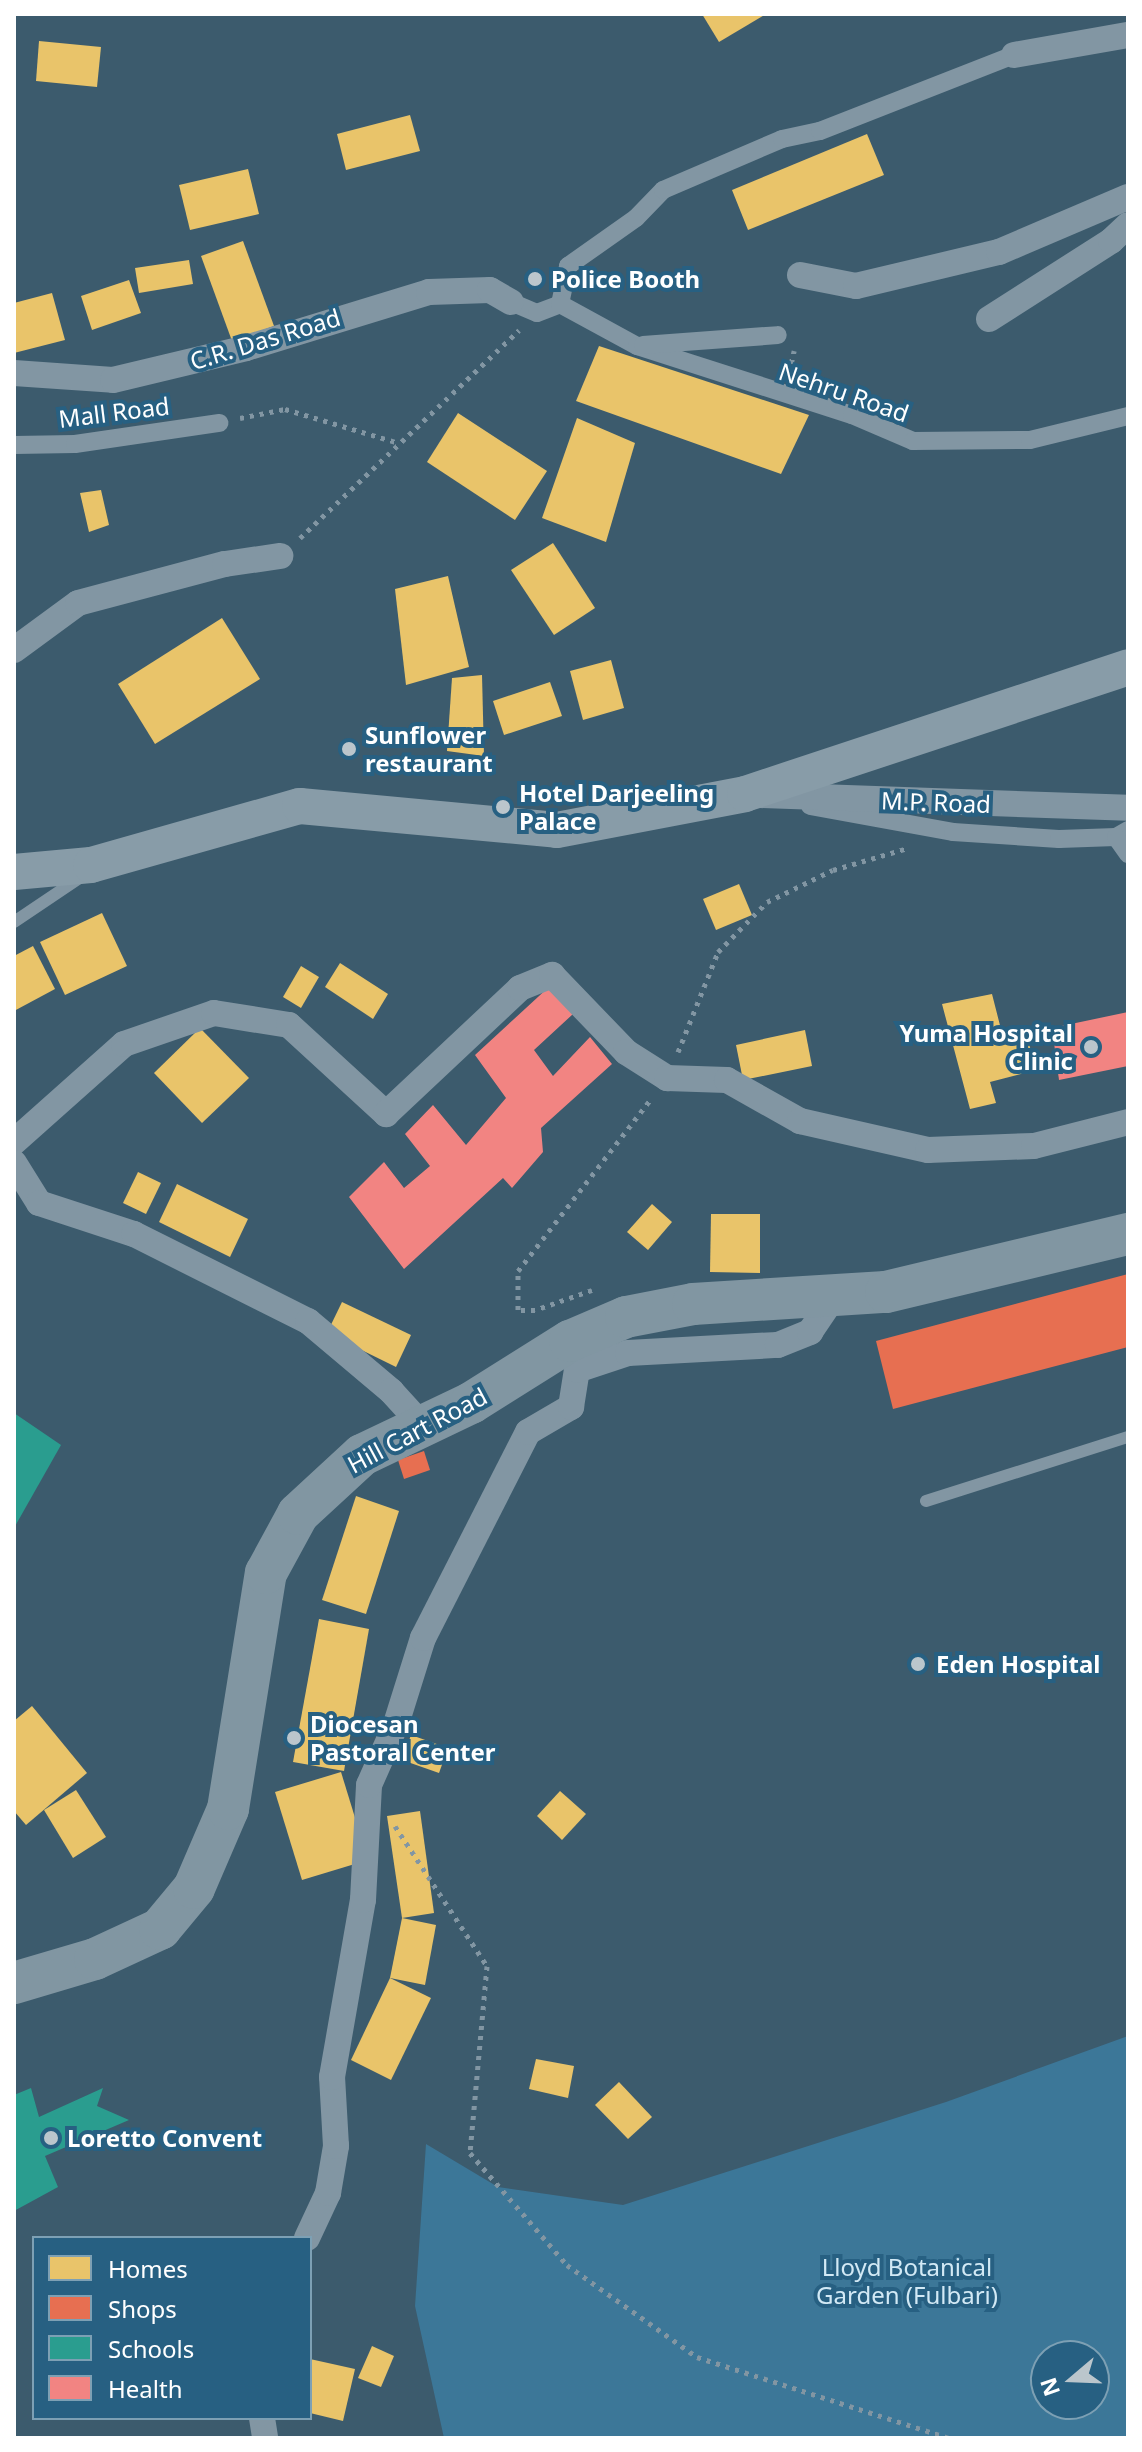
<!DOCTYPE html>
<html>
<head>
<meta charset="utf-8">
<style>
	body { margin:0 }
	#map { position:relative; width:1142px; height:2452px; overflow:hidden; background:#3c5b6d; font-family:"Noto Sans",sans-serif }
	div>[style] { position:absolute }
	[style*='--x'] { left:calc(var(--x)*1px); top:calc(var(--y)*1px); width:calc(var(--w)*1px); rotate:calc(var(--a)*1deg) }
	.green>* { inset:0; background:#3c7798 }
	.homes>* { inset:0; background:#e9c46a }
	.shops>* { inset:0; background:#e76f51 }
	.schools>* { inset:0; background:#2a9d8f }
	.health>* { inset:0; background:#f28482 }
	.path>* { height:5px; margin-top:-2.5px; transform-origin:0; background:repeating-linear-gradient(90deg,#8296a3 0 4px,transparent 0 10px) }
	.service>* { height:12px; margin:-6px; padding:0 6px; transform-origin:6px; border-radius:6px; background:#8296a3 }
	.pedestrian>* { height:18px; margin:-9px; padding:0 9px; transform-origin:9px; border-radius:9px; background:#8296a3 }
	.minor>* { height:26px; margin:-13px; padding:0 13px; transform-origin:13px; border-radius:13px; background:#8296a3 }
	.secondary>* { height:36px; margin:-18px; padding:0 18px; transform-origin:18px; border-radius:18px; background:#889ca8 }
	.trunk>* { height:42px; margin:-21px; padding:0 21px; transform-origin:21px; border-radius:21px; background:#8196a2 }
	.dots>* { width:22px; height:22px; translate:-50% -50%; box-sizing:border-box; border:4px solid #276082; border-radius:50% }
	span { translate:-50% -50%; white-space:nowrap; text-align:center; line-height:1.15; -webkit-text-stroke:8px #276082; paint-order:stroke }
	.poi-label { font-size:24px; color:#fff; font-weight:700 }
	.left { translate:0 -50%; text-align:left }
	.right { translate:-100% -50%; text-align:right }
	.street-label { font-size:24px; color:#fff }
	.park-label { font-size:24px; color:#d2e9f5 }
	.frame { position:absolute; inset:0; border:16px solid #fff; pointer-events:none }
	.legend { position:absolute; left:32px; top:2236px; width:280px; height:184px; box-sizing:border-box; background:#276082; border:2px solid #7da0b4; margin:0; padding:10px 14px; list-style:none; font-size:24px; color:#fff }
	.legend li { display:flex; align-items:center; gap:16px; height:40px }
	.legend b { width:40px; border:2px solid #7da0b4 }
	.north { position:absolute; left:1030px; top:2340px; width:80px; height:80px; box-sizing:border-box; background:#276082; border:2px solid #7da0b4; border-radius:50%; rotate:251deg; font-size:22px; font-weight:700; line-height:32px; text-align:center; color:#fff }
	.north::after { content:''; display:block; margin:auto; width:28px; height:36px; background:#bbc6cc; clip-path:polygon(50% 0,100% 100%,50% 72%,0 100%) }
</style>
</head>
<body>
<div id="map">
	<div class="green">
		<i style="clip-path:polygon(evenodd,1128px 2036px,1128px 2438px,444px 2438px,415px 2306px,426px 2144px,498px 2187px,623px 2205px,946px 2102px,1128px 2036px,1046px 2356px,1094px 2356px,1094px 2404px,1046px 2404px,1046px 2356px)"></i>
	</div>
	<div class="homes">
		<i style="clip-path:polygon(702px 14px,766px 14px,719px 42px)"></i>
		<i style="clip-path:polygon(39px 41px,101px 47px,97px 87px,36px 81px)"></i>
		<i style="clip-path:polygon(410px 115px,420px 151px,346px 170px,337px 134px)"></i>
		<i style="clip-path:polygon(867px 134px,884px 175px,748px 230px,732px 190px)"></i>
		<i style="clip-path:polygon(248px 169px,259px 214px,190px 230px,179px 185px)"></i>
		<i style="clip-path:polygon(243px 241px,274px 326px,232px 341px,201px 256px)"></i>
		<i style="clip-path:polygon(189px 260px,193px 284px,139px 293px,135px 268px)"></i>
		<i style="clip-path:polygon(129px 280px,141px 313px,92px 330px,81px 296px)"></i>
		<i style="clip-path:polygon(52px 293px,65px 340px,14px 353px,14px 303px)"></i>
		<i style="clip-path:polygon(599px 346px,809px 415px,781px 474px,576px 401px)"></i>
		<i style="clip-path:polygon(458px 413px,547px 471px,515px 520px,427px 462px)"></i>
		<i style="clip-path:polygon(577px 418px,635px 443px,606px 542px,542px 518px)"></i>
		<i style="clip-path:polygon(101px 490px,109px 525px,89px 532px,80px 493px)"></i>
		<i style="clip-path:polygon(553px 543px,595px 608px,554px 635px,511px 570px)"></i>
		<i style="clip-path:polygon(448px 576px,469px 667px,406px 685px,395px 589px)"></i>
		<i style="clip-path:polygon(222px 618px,260px 679px,155px 744px,118px 684px)"></i>
		<i style="clip-path:polygon(611px 660px,624px 708px,583px 720px,570px 671px)"></i>
		<i style="clip-path:polygon(482px 675px,484px 756px,447px 751px,452px 678px)"></i>
		<i style="clip-path:polygon(550px 682px,562px 716px,504px 735px,493px 701px)"></i>
		<i style="clip-path:polygon(739px 884px,752px 915px,716px 930px,703px 899px)"></i>
		<i style="clip-path:polygon(102px 913px,127px 966px,65px 995px,40px 942px)"></i>
		<i style="clip-path:polygon(33px 946px,55px 989px,14px 1011px,14px 956px)"></i>
		<i style="clip-path:polygon(340px 963px,388px 994px,373px 1019px,325px 987px)"></i>
		<i style="clip-path:polygon(301px 966px,319px 977px,301px 1008px,283px 997px)"></i>
		<i style="clip-path:polygon(992px 994px,1004px 1041px,1027px 1036px,1036px 1070px,990px 1082px,996px 1103px,970px 1109px,942px 1004px)"></i>
		<i style="clip-path:polygon(200px 1028px,249px 1078px,202px 1123px,154px 1073px)"></i>
		<i style="clip-path:polygon(805px 1030px,812px 1066px,743px 1080px,736px 1045px)"></i>
		<i style="clip-path:polygon(138px 1172px,161px 1183px,146px 1214px,123px 1203px)"></i>
		<i style="clip-path:polygon(177px 1184px,248px 1219px,230px 1257px,159px 1222px)"></i>
		<i style="clip-path:polygon(652px 1204px,672px 1222px,648px 1250px,627px 1232px)"></i>
		<i style="clip-path:polygon(711px 1214px,760px 1214px,760px 1273px,710px 1272px)"></i>
		<i style="clip-path:polygon(342px 1302px,411px 1335px,396px 1367px,327px 1333px)"></i>
		<i style="clip-path:polygon(356px 1496px,399px 1511px,366px 1614px,322px 1600px)"></i>
		<i style="clip-path:polygon(319px 1619px,369px 1629px,344px 1771px,293px 1762px)"></i>
		<i style="clip-path:polygon(32px 1706px,87px 1773px,26px 1825px,14px 1811px,14px 1721px)"></i>
		<i style="clip-path:polygon(411px 1735px,448px 1748px,439px 1773px,402px 1760px)"></i>
		<i style="clip-path:polygon(341px 1772px,368px 1860px,302px 1880px,275px 1792px)"></i>
		<i style="clip-path:polygon(76px 1790px,106px 1837px,73px 1858px,44px 1810px)"></i>
		<i style="clip-path:polygon(560px 1791px,586px 1814px,562px 1840px,537px 1816px)"></i>
		<i style="clip-path:polygon(420px 1811px,434px 1913px,402px 1918px,387px 1816px)"></i>
		<i style="clip-path:polygon(402px 1918px,436px 1925px,425px 1985px,390px 1978px)"></i>
		<i style="clip-path:polygon(390px 1978px,431px 1998px,391px 2080px,351px 2060px)"></i>
		<i style="clip-path:polygon(536px 2059px,574px 2066px,568px 2098px,529px 2089px)"></i>
		<i style="clip-path:polygon(619px 2082px,652px 2117px,628px 2139px,595px 2105px)"></i>
		<i style="clip-path:polygon(372px 2346px,394px 2356px,381px 2387px,358px 2378px)"></i>
		<i style="clip-path:polygon(310px 2359px,355px 2369px,343px 2421px,310px 2413px)"></i>
	</div>
	<div class="shops">
		<i style="clip-path:polygon(1128px 1274px,1128px 1347px,893px 1409px,876px 1341px)"></i>
		<i style="clip-path:polygon(424px 1451px,430px 1470px,404px 1479px,398px 1460px)"></i>
	</div>
	<div class="schools">
		<i style="clip-path:polygon(14px 1413px,61px 1445px,14px 1528px)"></i>
		<i style="clip-path:polygon(31px 2088px,39px 2117px,103px 2088px,97px 2106px,129px 2120px,45px 2156px,58px 2187px,14px 2211px,14px 2095px)"></i>
	</div>
	<div class="health">
		<i style="clip-path:polygon(551px 985px,573px 1014px,534px 1050px,553px 1076px,590px 1037px,612px 1064px,541px 1128px,543px 1152px,512px 1188px,503px 1178px,404px 1269px,349px 1197px,384px 1162px,404px 1188px,430px 1166px,405px 1134px,433px 1105px,466px 1145px,506px 1098px,475px 1055px)"></i>
		<i style="clip-path:polygon(1128px 1012px,1128px 1066px,1059px 1080px,1052px 1028px)"></i>
	</div>
	<div class="path">
		<i style="--x:789;--y:373;--w:23;--a:-77"></i>
		<i style="--x:240;--y:418;--w:46;--a:-11.3"></i>
		<i style="--x:285;--y:409;--w:116;--a:16.6"></i>
		<i style="--x:300;--y:538;--w:302;--a:-43.5"></i>
		<i style="--x:678;--y:1052;--w:108;--a:-68.2"></i>
		<i style="--x:718;--y:952;--w:70;--a:-45.6"></i>
		<i style="--x:767;--y:902;--w:73;--a:-25.9"></i>
		<i style="--x:833;--y:870;--w:75;--a:-16.3"></i>
		<i style="--x:592;--y:1290;--w:60;--a:160.7"></i>
		<i style="--x:535;--y:1310;--w:17;--a:180"></i>
		<i style="--x:518;--y:1310;--w:39;--a:-90"></i>
		<i style="--x:518;--y:1271;--w:217;--a:-52.3"></i>
		<i style="--x:395;--y:1826;--w:168;--a:56.7"></i>
		<i style="--x:487;--y:1966;--w:188;--a:95.2"></i>
		<i style="--x:470;--y:2153;--w:148;--a:49.1"></i>
		<i style="--x:567;--y:2265;--w:159;--a:35.3"></i>
		<i style="--x:697;--y:2357;--w:265;--a:17.8"></i>
	</div>
	<div class="service">
		<i style="--x:14;--y:922;--w:81;--a:-33.9"></i>
		<i style="--x:926;--y:1501;--w:212;--a:-17.6"></i>
	</div>
	<div class="pedestrian">
		<i style="--x:511;--y:302;--w:28;--a:23"></i>
		<i style="--x:537;--y:313;--w:25;--a:-21"></i>
		<i style="--x:560;--y:304;--w:39;--a:-78"></i>
		<i style="--x:568;--y:266;--w:83;--a:-35.2"></i>
		<i style="--x:636;--y:218;--w:39;--a:-46"></i>
		<i style="--x:663;--y:190;--w:129;--a:-23.2"></i>
		<i style="--x:782;--y:139;--w:39;--a:-12"></i>
		<i style="--x:820;--y:131;--w:208;--a:-21.4"></i>
		<i style="--x:560;--y:304;--w:88;--a:28.6"></i>
		<i style="--x:637;--y:346;--w:226;--a:17.8"></i>
		<i style="--x:852;--y:415;--w:66;--a:23.1"></i>
		<i style="--x:913;--y:441;--w:117;--a:-0.5"></i>
		<i style="--x:1030;--y:440;--w:101;--a:-13.8"></i>
		<i style="--x:643;--y:345;--w:135;--a:-4.2"></i>
		<i style="--x:14;--y:445;--w:61;--a:-0.9"></i>
		<i style="--x:75;--y:444;--w:146;--a:-8.3"></i>
		<i style="--x:810;--y:806;--w:145;--a:10.3"></i>
		<i style="--x:953;--y:832;--w:106;--a:3.8"></i>
		<i style="--x:1059;--y:839;--w:57;--a:-2"></i>
		<i style="--x:1116;--y:837;--w:14;--a:-30"></i>
		<i style="--x:1116;--y:837;--w:21;--a:55"></i>
	</div>
	<div class="minor">
		<i style="--x:1014;--y:55;--w:116;--a:-10"></i>
		<i style="--x:800;--y:275;--w:57;--a:11.1"></i>
		<i style="--x:856;--y:286;--w:147;--a:-13.4"></i>
		<i style="--x:999;--y:252;--w:140;--a:-23.1"></i>
		<i style="--x:989;--y:319;--w:145;--a:-32.6"></i>
		<i style="--x:1111;--y:241;--w:23;--a:-43"></i>
		<i style="--x:14;--y:373;--w:99;--a:4"></i>
		<i style="--x:113;--y:380;--w:137;--a:-13.5"></i>
		<i style="--x:246;--y:348;--w:191;--a:-17"></i>
		<i style="--x:429;--y:292;--w:61;--a:-1.9"></i>
		<i style="--x:490;--y:290;--w:24;--a:30"></i>
		<i style="--x:14;--y:650;--w:79;--a:-36.3"></i>
		<i style="--x:78;--y:603;--w:152;--a:-14.9"></i>
		<i style="--x:225;--y:564;--w:56;--a:-8.3"></i>
		<i style="--x:760;--y:795;--w:368;--a:2"></i>
		<i style="--x:14;--y:1142;--w:147;--a:-41.7"></i>
		<i style="--x:124;--y:1044;--w:95;--a:-19"></i>
		<i style="--x:214;--y:1013;--w:76;--a:9.1"></i>
		<i style="--x:289;--y:1025;--w:132;--a:42.5"></i>
		<i style="--x:386;--y:1114;--w:184;--a:-43.2"></i>
		<i style="--x:520;--y:988;--w:35;--a:-22"></i>
		<i style="--x:552;--y:975;--w:107;--a:46.1"></i>
		<i style="--x:626;--y:1052;--w:49;--a:32.4"></i>
		<i style="--x:667;--y:1078;--w:60;--a:1.9"></i>
		<i style="--x:727;--y:1080;--w:84;--a:29.3"></i>
		<i style="--x:800;--y:1121;--w:131;--a:12.8"></i>
		<i style="--x:928;--y:1150;--w:106;--a:-2.2"></i>
		<i style="--x:1034;--y:1146;--w:97;--a:-14.3"></i>
		<i style="--x:14;--y:1163;--w:47;--a:58"></i>
		<i style="--x:39;--y:1203;--w:100;--a:18.1"></i>
		<i style="--x:134;--y:1234;--w:195;--a:26.6"></i>
		<i style="--x:308;--y:1321;--w:109;--a:40.1"></i>
		<i style="--x:391;--y:1391;--w:46;--a:47.6"></i>
		<i style="--x:307;--y:2238;--w:50;--a:-65"></i>
		<i style="--x:328;--y:2193;--w:48;--a:-80.3"></i>
		<i style="--x:336;--y:2146;--w:69;--a:-93.3"></i>
		<i style="--x:332;--y:2077;--w:180;--a:-80.1"></i>
		<i style="--x:363;--y:1900;--w:115;--a:-87"></i>
		<i style="--x:369;--y:1785;--w:67;--a:-66.1"></i>
		<i style="--x:396;--y:1724;--w:90;--a:-72.6"></i>
		<i style="--x:423;--y:1638;--w:231;--a:-63"></i>
		<i style="--x:528;--y:1432;--w:50;--a:-30.2"></i>
		<i style="--x:571;--y:1407;--w:37;--a:-81"></i>
		<i style="--x:577;--y:1370;--w:54;--a:-18.4"></i>
		<i style="--x:628;--y:1353;--w:150;--a:-3.1"></i>
		<i style="--x:778;--y:1345;--w:35;--a:-22"></i>
		<i style="--x:810;--y:1332;--w:41;--a:-55.9"></i>
		<i style="--x:262;--y:2418;--w:20;--a:81"></i>
	</div>
	<div class="secondary">
		<i style="--x:14;--y:872;--w:77;--a:-5.2"></i>
		<i style="--x:91;--y:865;--w:217;--a:-15.8"></i>
		<i style="--x:300;--y:806;--w:258;--a:5.3"></i>
		<i style="--x:557;--y:830;--w:191;--a:-10.8"></i>
		<i style="--x:745;--y:794;--w:404;--a:-18.3"></i>
	</div>
	<div class="trunk">
		<i style="--x:14;--y:1983;--w:84;--a:-16.5"></i>
		<i style="--x:95;--y:1959;--w:72;--a:-24.8"></i>
		<i style="--x:160;--y:1929;--w:53;--a:-50.3"></i>
		<i style="--x:194;--y:1888;--w:86;--a:-66.7"></i>
		<i style="--x:228;--y:1809;--w:239;--a:-80.9"></i>
		<i style="--x:266;--y:1573;--w:67;--a:-61.5"></i>
		<i style="--x:298;--y:1514;--w:87;--a:-42.7"></i>
		<i style="--x:362;--y:1455;--w:121;--a:-25.5"></i>
		<i style="--x:471;--y:1403;--w:117;--a:-32.1"></i>
		<i style="--x:570;--y:1341;--w:61;--a:-23.2"></i>
		<i style="--x:626;--y:1317;--w:68;--a:-11"></i>
		<i style="--x:693;--y:1304;--w:193;--a:-3.6"></i>
		<i style="--x:886;--y:1292;--w:249;--a:-13.5"></i>
	</div>
	<div class="dots">
		<i style="left:535px;top:279px;background:#bbc6cc"></i>
		<i style="left:349px;top:749px;background:#bbc6cc"></i>
		<i style="left:503px;top:807px;background:#bbc6cc"></i>
		<i style="left:1091px;top:1047px;background:#bbc6cc"></i>
		<i style="left:918px;top:1664px;background:#bbc6cc"></i>
		<i style="left:294px;top:1738px;background:#bbc6cc"></i>
		<i style="left:51px;top:2138px;background:#bbc6cc"></i>
	</div>
	<div class="poi-label">
		<span class="left" style="left:551px;top:279px">Police Booth</span>
		<span class="left" style="left:365px;top:749px">Sunflower<br>restaurant</span>
		<span class="left" style="left:519px;top:807px">Hotel Darjeeling<br>Palace</span>
		<span class="right" style="left:1073px;top:1047px">Yuma Hospital<br>Clinic</span>
		<span class="left" style="left:936px;top:1664px">Eden Hospital</span>
		<span class="left" style="left:310px;top:1738px">Diocesan<br>Pastoral Center</span>
		<span class="left" style="left:67px;top:2138px">Loretto Convent</span>
	</div>
	<div class="street-label">
		<span style="left:265px;top:339px;rotate:-17deg">C.R. Das Road</span>
		<span style="left:844px;top:392px;rotate:19deg">Nehru Road</span>
		<span style="left:114px;top:412px;rotate:-7deg">Mall Road</span>
		<span style="left:936px;top:802px;rotate:2deg">M.P. Road</span>
		<span style="left:417px;top:1430px;rotate:-28deg">Hill Cart Road</span>
	</div>
	<div class="park-label">
		<span style="left:907px;top:2281px">Lloyd Botanical<br>Garden (Fulbari)</span>
	</div>
	<div class="frame"></div>
	<ul class="legend">
	<li><b style="height:22px;background:#e9c46a"></b>Homes</li>
	<li><b style="height:22px;background:#e76f51"></b>Shops</li>
	<li><b style="height:22px;background:#2a9d8f"></b>Schools</li>
	<li><b style="height:22px;background:#f28482"></b>Health</li>
	</ul>
	<div class="north">N</div>
</div>
</body>
</html>
